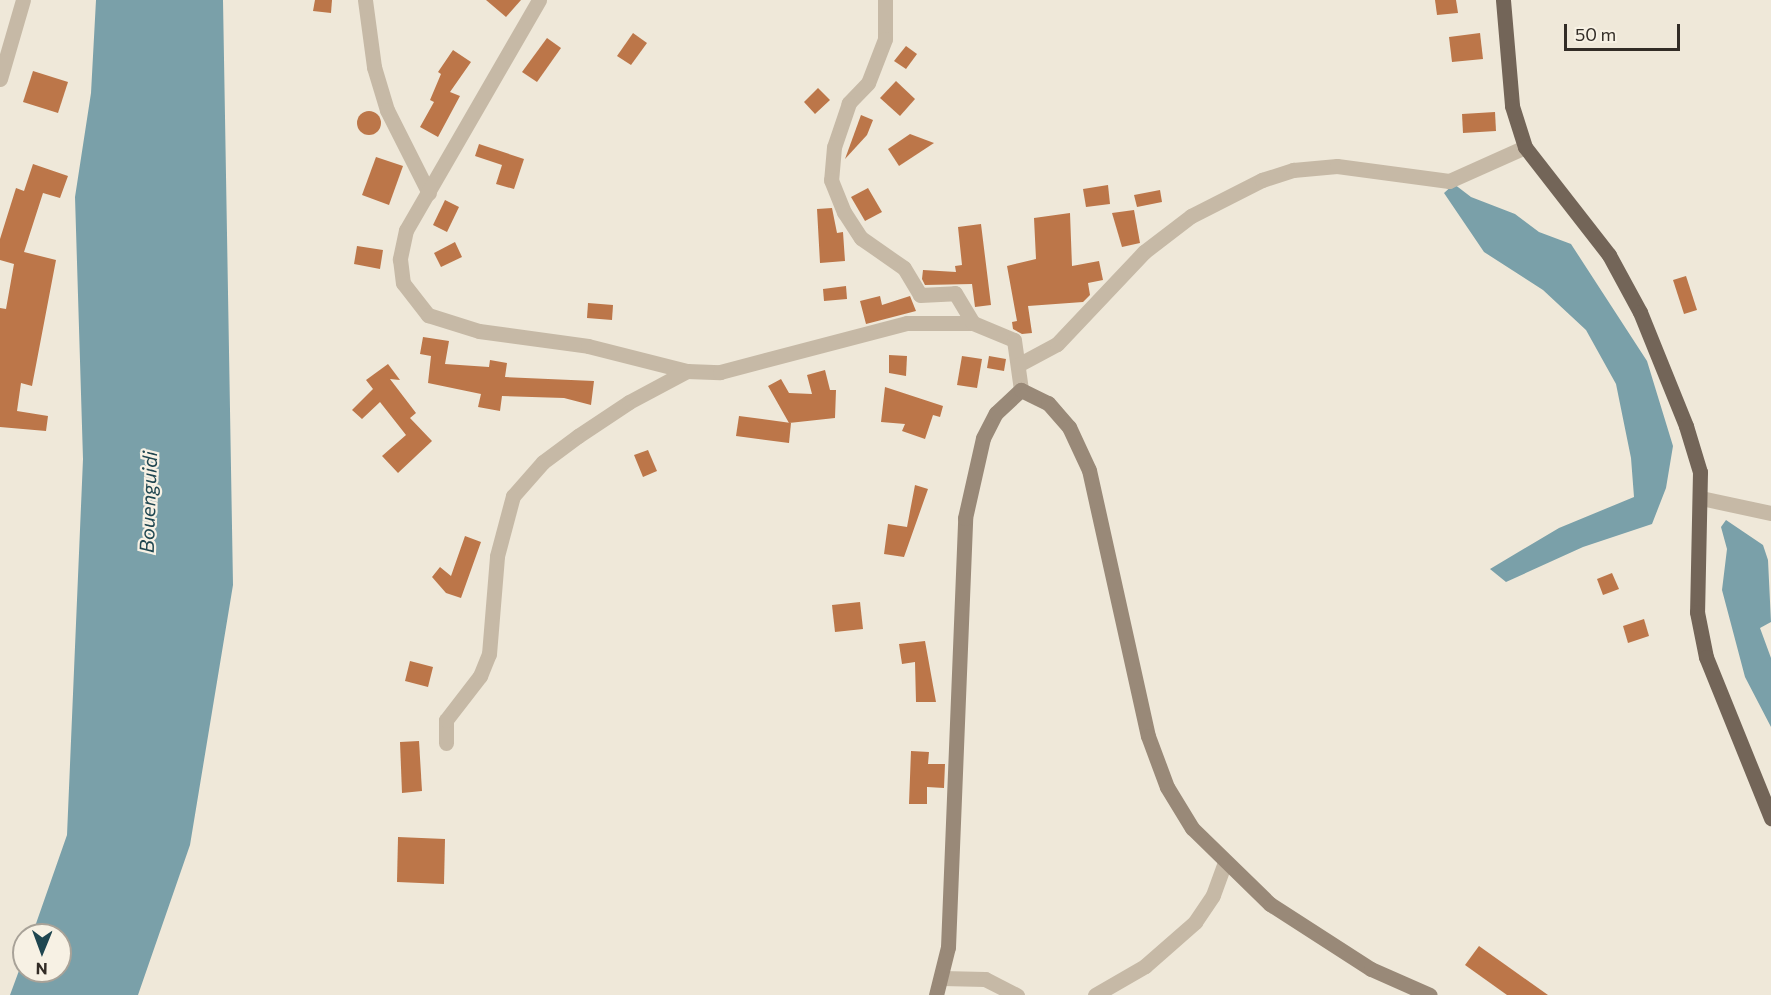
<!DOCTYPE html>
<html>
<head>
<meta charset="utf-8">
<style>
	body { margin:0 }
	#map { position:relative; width:1771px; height:995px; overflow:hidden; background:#efe8d9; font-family:Commissioner,sans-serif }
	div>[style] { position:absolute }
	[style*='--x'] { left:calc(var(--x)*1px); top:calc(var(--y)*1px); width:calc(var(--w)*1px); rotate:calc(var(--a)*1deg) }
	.water>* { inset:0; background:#7aa0a9 }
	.building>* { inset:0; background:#bc7649 }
	.round { border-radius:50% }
	.street>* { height:15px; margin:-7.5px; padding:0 7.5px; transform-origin:7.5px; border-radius:7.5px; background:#c6b9a6 }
	.secondary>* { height:15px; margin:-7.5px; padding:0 7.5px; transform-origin:7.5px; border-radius:7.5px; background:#998978 }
	.primary>* { height:15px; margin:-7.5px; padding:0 7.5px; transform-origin:7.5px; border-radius:7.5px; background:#736558 }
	span { translate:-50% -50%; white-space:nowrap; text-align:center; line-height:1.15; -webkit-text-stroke:4.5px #f7f1e4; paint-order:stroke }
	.water-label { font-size:20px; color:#1f4650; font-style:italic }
	.north { position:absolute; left:12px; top:923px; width:60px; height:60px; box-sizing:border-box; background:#f7f1e4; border:2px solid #a8a298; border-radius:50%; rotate:181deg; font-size:16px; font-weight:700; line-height:24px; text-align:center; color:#322c26 }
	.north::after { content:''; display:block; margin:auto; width:21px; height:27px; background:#1f4650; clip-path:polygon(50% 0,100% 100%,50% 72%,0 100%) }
	.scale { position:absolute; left:1564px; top:24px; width:116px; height:27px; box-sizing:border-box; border:3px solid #322c26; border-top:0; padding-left:8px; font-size:18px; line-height:21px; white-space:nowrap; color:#322c26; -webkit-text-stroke:4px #f7f1e4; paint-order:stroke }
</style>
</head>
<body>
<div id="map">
	<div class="water">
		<i style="clip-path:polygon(96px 0,223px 0,233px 585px,190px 845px,138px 995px,10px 995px,24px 957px,24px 971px,60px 971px,60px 935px,32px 935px,67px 835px,83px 459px,75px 197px,91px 93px)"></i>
		<i style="clip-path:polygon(1454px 184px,1471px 197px,1515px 214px,1539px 232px,1571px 244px,1647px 361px,1673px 446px,1666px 488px,1652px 524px,1583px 547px,1506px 582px,1490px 569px,1559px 528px,1634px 497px,1631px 458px,1616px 384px,1586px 330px,1543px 290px,1484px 252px,1444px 193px)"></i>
		<i style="clip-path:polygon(1726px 520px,1763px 545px,1768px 560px,1771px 622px,1760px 628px,1771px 658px,1771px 727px,1745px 677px,1722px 590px,1727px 549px,1721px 527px)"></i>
	</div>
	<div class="building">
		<i style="clip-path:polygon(315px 0,332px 0,331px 13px,313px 11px)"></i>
		<i style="clip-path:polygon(486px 0,521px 0,506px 17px)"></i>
		<i style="clip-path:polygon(1435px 0,1456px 0,1458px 13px,1437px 15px)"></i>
		<i style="clip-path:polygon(633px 33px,647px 43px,631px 65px,617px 56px)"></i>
		<i style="clip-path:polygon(1480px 33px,1483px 59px,1452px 62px,1449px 37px)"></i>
		<i style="clip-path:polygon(547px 38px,561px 48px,537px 82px,522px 72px)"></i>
		<i style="clip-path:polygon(906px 46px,917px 54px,906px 69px,894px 61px)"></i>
		<i style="clip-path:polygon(453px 50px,471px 62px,450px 92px,460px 96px,438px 137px,420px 127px,434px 102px,430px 100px,441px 74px,438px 72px)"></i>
		<i style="clip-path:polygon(33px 71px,68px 82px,58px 113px,23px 102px)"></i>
		<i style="clip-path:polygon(896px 81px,915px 99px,900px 116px,880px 98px)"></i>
		<i style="clip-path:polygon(818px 88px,830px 100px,815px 114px,804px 102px)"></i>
		<i class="round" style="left:357px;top:111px;width:24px;height:24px"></i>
		<i style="clip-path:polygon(1495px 112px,1496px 131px,1463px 133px,1462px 114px)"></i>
		<i style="clip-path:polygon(861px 115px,873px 120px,867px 135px,845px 159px)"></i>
		<i style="clip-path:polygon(910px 134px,934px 143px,899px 166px,888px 149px)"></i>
		<i style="clip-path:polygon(479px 144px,524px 159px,514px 189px,496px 184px,502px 165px,475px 156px)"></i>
		<i style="clip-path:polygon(376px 157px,403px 166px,389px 205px,362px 195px)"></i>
		<i style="clip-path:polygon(33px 164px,68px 176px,60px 198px,43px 193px,24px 252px,56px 260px,32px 386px,21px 383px,17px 411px,48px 416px,46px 431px,0 427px,0 308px,6px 309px,14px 264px,0 260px,0 239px,16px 188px,24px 191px)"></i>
		<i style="clip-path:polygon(1108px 185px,1110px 204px,1086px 207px,1083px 189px)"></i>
		<i style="clip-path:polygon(868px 188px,882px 212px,865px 221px,851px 197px)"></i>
		<i style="clip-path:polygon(1160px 190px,1162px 202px,1137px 207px,1134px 195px)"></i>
		<i style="clip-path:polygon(445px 200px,459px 207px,447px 232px,433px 225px)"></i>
		<i style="clip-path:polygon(832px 208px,837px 233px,843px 232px,845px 261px,820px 263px,817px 209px)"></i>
		<i style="clip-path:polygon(1134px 210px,1140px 243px,1122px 247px,1112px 213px)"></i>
		<i style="clip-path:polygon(1070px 213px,1072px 266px,1099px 261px,1103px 280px,1088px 283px,1090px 295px,1083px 302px,1028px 306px,1032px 333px,1022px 334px,1013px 329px,1012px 322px,1017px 321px,1007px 266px,1036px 259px,1034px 218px)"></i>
		<i style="clip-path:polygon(981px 224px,991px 305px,975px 307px,972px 284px,925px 285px,922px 279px,923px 270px,956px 272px,955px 266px,962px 265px,958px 227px)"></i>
		<i style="clip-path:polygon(455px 242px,462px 257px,441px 267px,434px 253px)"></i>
		<i style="clip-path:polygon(357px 246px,383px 250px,380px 269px,354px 264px)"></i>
		<i style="clip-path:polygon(1686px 276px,1697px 310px,1684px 314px,1673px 280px)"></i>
		<i style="clip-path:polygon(846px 286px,847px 299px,824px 301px,823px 289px)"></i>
		<i style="clip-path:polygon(880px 296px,882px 305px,910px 296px,916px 311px,866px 324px,860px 301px)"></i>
		<i style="clip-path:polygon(588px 303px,613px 305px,612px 320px,587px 318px)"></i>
		<i style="clip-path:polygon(423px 337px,449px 341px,445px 364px,489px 367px,490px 360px,507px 363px,505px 377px,594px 381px,591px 405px,564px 398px,502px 396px,500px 411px,478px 407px,481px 394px,428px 383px,431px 356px,420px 354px)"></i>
		<i style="clip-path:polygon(889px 355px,907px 356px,906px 376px,889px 373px)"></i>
		<i style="clip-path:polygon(962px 356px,982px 359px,977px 388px,957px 385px)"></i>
		<i style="clip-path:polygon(989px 356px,1006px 359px,1004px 371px,987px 368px)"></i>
		<i style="clip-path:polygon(388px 364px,400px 380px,390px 379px,416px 413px,410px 418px,432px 441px,398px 473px,382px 456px,406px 435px,380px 402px,362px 419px,352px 410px,373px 389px,366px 380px)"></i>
		<i style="clip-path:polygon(825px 370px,830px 390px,836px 390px,835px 418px,789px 423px,768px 386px,781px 379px,789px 393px,812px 394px,807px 375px)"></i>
		<i style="clip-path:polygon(885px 387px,943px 406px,940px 417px,933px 415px,925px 439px,902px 431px,905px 424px,881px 422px)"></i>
		<i style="clip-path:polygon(739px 416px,791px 423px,789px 443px,736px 436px)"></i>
		<i style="clip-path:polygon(648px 450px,657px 471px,643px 477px,634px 455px)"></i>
		<i style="clip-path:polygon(915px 485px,928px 489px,904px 557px,884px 554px,888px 524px,907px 527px)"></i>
		<i style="clip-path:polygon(465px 536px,481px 542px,461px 598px,446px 593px,432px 577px,440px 567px,451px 576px)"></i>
		<i style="clip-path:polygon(1612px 573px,1619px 589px,1603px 595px,1597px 579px)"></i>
		<i style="clip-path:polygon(860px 602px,863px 629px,835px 632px,832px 605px)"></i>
		<i style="clip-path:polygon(1644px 619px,1649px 636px,1628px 643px,1623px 626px)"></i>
		<i style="clip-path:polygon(925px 641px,936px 702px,916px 702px,915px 662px,902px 664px,899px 644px)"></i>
		<i style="clip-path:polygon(410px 661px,433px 667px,428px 687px,405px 681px)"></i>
		<i style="clip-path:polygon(419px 741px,422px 791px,402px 793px,400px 742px)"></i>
		<i style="clip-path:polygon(911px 751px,929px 752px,928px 764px,945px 764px,944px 788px,927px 787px,927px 804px,909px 804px)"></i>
		<i style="clip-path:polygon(398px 837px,445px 839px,444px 884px,397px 882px)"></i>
		<i style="clip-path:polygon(1479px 946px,1548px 995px,1507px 995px,1465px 965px)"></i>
	</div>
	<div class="street">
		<i style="--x:365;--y:0;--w:68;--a:82.3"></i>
		<i style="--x:374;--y:67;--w:45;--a:73.2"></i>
		<i style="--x:387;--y:110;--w:93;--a:63.2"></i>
		<i style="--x:539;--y:0;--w:266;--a:120"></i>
		<i style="--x:406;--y:230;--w:30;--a:102"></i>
		<i style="--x:400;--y:259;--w:24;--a:83"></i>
		<i style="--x:403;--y:283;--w:41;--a:52"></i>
		<i style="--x:428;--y:315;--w:53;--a:17.4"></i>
		<i style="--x:479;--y:331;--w:110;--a:7.8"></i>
		<i style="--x:588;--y:346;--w:102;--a:14.2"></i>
		<i style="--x:687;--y:371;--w:33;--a:2"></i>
		<i style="--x:720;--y:372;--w:193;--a:-14.7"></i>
		<i style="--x:907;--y:323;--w:66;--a:0"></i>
		<i style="--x:973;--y:323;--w:44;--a:22.5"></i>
		<i style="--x:1014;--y:340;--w:50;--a:82"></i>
		<i style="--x:885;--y:0;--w:39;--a:90"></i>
		<i style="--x:885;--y:39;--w:47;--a:111.1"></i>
		<i style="--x:868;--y:83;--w:28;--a:134"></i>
		<i style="--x:849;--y:103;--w:46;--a:108.8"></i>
		<i style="--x:834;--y:147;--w:33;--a:95"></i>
		<i style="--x:831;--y:180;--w:35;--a:68"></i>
		<i style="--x:844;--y:212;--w:31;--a:57"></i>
		<i style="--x:861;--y:238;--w:52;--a:34.9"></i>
		<i style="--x:904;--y:268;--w:31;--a:59"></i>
		<i style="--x:920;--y:295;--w:35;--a:-3"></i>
		<i style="--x:955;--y:293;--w:35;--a:59"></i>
		<i style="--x:0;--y:79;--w:82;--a:-73.8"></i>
		<i style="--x:1018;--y:365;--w:44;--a:-28.3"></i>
		<i style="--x:1057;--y:344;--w:127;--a:-46.6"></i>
		<i style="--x:1144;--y:252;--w:59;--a:-37.5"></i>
		<i style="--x:1191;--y:216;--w:80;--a:-26.9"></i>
		<i style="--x:1262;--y:180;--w:33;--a:-18"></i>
		<i style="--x:1293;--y:170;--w:44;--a:-5.2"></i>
		<i style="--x:1337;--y:166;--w:113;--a:7.6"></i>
		<i style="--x:1449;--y:181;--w:83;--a:-24.1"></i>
		<i style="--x:1701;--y:498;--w:72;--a:12.1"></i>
		<i style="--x:446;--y:743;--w:23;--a:-90"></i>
		<i style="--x:446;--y:720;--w:56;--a:-52.3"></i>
		<i style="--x:480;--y:676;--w:24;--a:-68"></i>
		<i style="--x:489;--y:654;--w:98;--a:-85.3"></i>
		<i style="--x:497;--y:556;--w:62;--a:-75.1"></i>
		<i style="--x:513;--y:496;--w:45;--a:-48.6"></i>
		<i style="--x:543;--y:462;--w:44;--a:-36.6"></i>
		<i style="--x:578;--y:436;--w:61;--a:-33.7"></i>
		<i style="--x:629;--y:402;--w:66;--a:-28.1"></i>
		<i style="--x:942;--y:978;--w:43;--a:1.3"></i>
		<i style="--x:985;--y:979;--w:36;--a:27"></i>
		<i style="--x:1095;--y:995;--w:58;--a:-30.1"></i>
		<i style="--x:1145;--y:966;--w:67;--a:-41.3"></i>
		<i style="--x:1195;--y:922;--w:32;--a:-56"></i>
		<i style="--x:1213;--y:895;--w:33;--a:-70"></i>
	</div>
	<div class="secondary">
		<i style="--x:936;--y:995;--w:49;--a:-76"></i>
		<i style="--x:948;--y:947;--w:429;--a:-87.7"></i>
		<i style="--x:965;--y:518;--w:82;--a:-77.3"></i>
		<i style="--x:983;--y:438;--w:28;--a:-63"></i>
		<i style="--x:996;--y:413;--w:34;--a:-43"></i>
		<i style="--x:1021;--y:390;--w:30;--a:26"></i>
		<i style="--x:1048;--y:403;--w:32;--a:49"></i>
		<i style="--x:1069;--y:427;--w:47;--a:65.1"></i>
		<i style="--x:1089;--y:470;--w:272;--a:77.5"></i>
		<i style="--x:1148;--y:736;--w:54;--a:69.6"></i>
		<i style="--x:1167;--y:787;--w:48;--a:58.6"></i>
		<i style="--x:1192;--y:828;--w:109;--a:44.3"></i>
		<i style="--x:1270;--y:904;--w:120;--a:32.8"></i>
		<i style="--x:1371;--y:969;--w:64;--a:23.8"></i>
	</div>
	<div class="primary">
		<i style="--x:1503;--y:0;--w:106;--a:85.1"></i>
		<i style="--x:1512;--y:106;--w:43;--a:72.4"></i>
		<i style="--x:1525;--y:147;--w:137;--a:52.1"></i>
		<i style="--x:1609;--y:255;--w:65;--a:61.5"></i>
		<i style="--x:1640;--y:312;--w:123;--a:68"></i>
		<i style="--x:1686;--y:426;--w:48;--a:73.1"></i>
		<i style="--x:1700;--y:472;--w:140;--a:91.2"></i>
		<i style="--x:1697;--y:612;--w:46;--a:78.7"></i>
		<i style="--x:1706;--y:657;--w:174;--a:68"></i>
	</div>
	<div class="water-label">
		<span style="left:148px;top:502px;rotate:-88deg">Bouenguidi</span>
	</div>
	<div class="north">N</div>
	<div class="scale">50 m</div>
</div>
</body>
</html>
